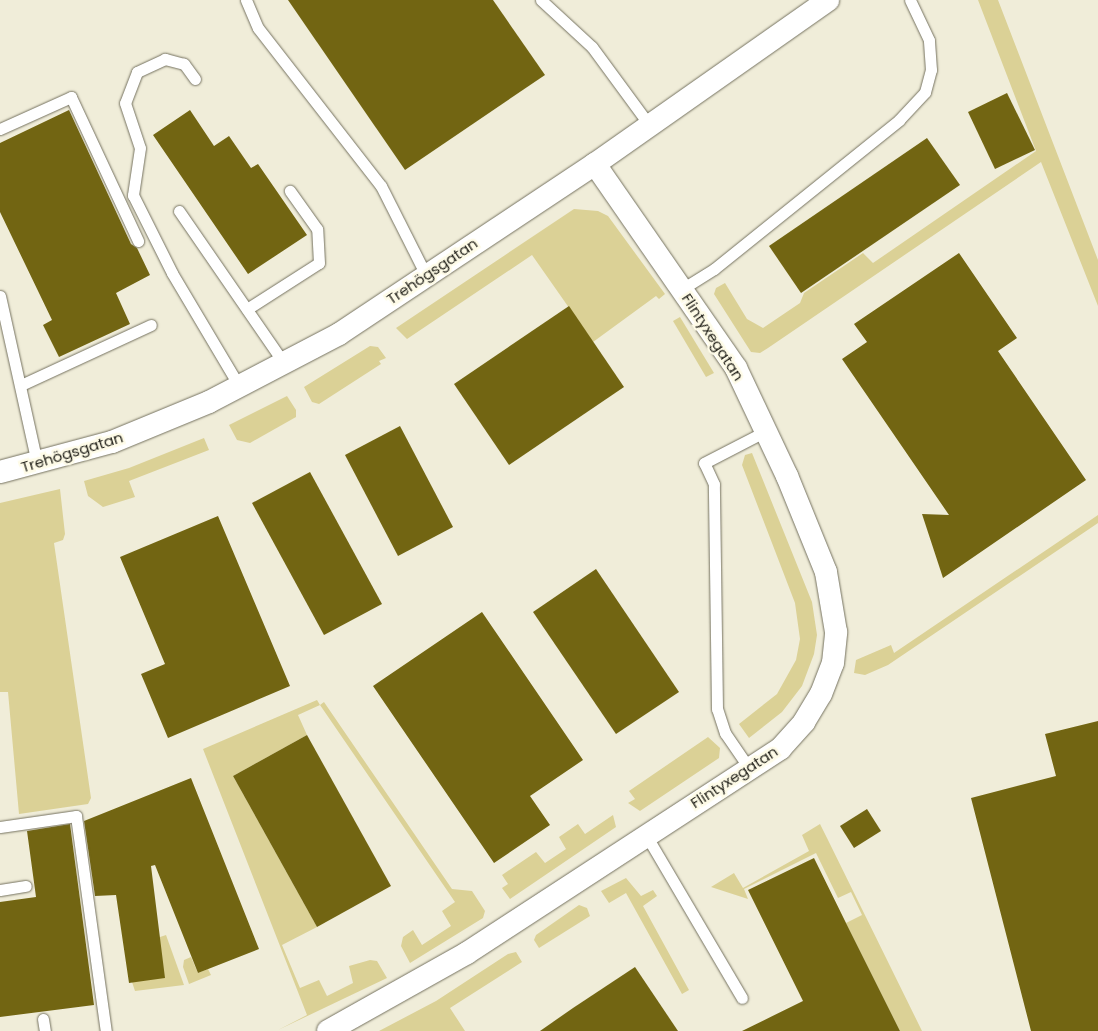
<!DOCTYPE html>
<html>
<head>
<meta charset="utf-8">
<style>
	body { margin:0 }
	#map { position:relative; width:1098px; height:1031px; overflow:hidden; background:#f0edd9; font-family:Poppins,sans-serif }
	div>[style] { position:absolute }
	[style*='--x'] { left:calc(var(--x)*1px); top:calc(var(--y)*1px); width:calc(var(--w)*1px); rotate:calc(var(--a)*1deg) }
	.green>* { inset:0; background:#dbd196 }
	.building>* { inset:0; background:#726512 }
	.roads { filter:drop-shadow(0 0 1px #757260) drop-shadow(0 0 1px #757260) }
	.service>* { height:11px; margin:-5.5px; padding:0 5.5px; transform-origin:5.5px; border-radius:5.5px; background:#fff }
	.minor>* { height:22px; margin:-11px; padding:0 11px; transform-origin:11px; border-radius:11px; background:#fff }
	span { translate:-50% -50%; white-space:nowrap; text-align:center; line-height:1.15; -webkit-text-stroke:5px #fefbe7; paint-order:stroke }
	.street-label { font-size:15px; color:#24231c }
</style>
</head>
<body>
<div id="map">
	<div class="green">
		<i style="clip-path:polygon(978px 0,998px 0,1098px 260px,1098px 306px,1041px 162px,768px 348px,760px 353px,751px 352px,714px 294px,716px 288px,725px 283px,747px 319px,763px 328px,800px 303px,804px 293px,863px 253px,873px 263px,1036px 151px)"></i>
		<i style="clip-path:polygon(574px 209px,598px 211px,608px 216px,665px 294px,659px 299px,656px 296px,593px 342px,532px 255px,407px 339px,396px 328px)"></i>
		<i style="clip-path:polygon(680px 317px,714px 373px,706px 377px,673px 321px)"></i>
		<i style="clip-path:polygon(370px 346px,378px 347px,386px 358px,379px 361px,381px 364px,319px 404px,312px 402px,304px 387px)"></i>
		<i style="clip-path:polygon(287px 396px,296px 410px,296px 417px,250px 443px,237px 440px,229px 425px)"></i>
		<i style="clip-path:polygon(204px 438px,209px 450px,129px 481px,135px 497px,103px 507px,88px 496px,84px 481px,129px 468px)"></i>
		<i style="clip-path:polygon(752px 453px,812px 602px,817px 635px,814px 654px,802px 686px,782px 712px,749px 738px,739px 724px,777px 694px,796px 660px,800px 639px,795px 603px,742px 465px,745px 455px)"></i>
		<i style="clip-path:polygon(60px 489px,65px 534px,63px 540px,54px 543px,91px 798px,88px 804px,19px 814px,8px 692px,0 692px,0 503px)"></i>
		<i style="clip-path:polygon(1098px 515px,1098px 523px,888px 665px,865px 675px,854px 673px,856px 660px,891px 645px,894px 653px)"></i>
		<i style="clip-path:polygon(317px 700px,320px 705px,324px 702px,452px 889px,472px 891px,485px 911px,483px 918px,410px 963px,401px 946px,403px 937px,413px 930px,422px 945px,451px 926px,442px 911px,455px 902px,320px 705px,298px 715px,307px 735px,233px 776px,317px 927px,282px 945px,300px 988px,319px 980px,327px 996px,353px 983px,349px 966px,370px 960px,377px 961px,387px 978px,278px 1030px,307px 1015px,203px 749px)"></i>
		<i style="clip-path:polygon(708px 737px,720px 748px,719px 758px,640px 811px,628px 803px,635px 799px,629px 791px)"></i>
		<i style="clip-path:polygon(613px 815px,616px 827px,510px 899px,502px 888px,508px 884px,502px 875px,536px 852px,545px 863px,566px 849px,559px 837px,578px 824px,585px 834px)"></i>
		<i style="clip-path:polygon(820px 824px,827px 838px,922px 1031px,900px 1031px,846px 923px,862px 915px,851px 892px,838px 898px,816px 853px,744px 889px,748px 899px,711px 887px,734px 873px,743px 888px,809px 851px,802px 835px)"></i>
		<i style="clip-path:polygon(626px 878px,641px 896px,653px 890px,657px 896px,643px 906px,689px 990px,682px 994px,626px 893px,609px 903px,601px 891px)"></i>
		<i style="clip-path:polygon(579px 905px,587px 908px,590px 916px,539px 948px,534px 940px,536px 935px)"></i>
		<i style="clip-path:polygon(166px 935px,184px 985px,135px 991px,132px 982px,160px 937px)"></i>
		<i style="clip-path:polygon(516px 952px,522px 962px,450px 1008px,465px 1031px,379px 1031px,436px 1001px,508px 954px)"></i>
		<i style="clip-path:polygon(191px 957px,198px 973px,208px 969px,211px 975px,189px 984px,183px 967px,184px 960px)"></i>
	</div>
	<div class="building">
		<i style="clip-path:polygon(288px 0,493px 0,545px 75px,405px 170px)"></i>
		<i style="clip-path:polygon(1007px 93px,1035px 150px,995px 169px,968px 112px)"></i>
		<i style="clip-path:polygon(69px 110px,131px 244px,137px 248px,150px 275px,116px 293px,130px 324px,59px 357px,43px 325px,52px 320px,0 212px,0 143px)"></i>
		<i style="clip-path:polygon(190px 110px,214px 146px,229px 136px,251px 168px,258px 164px,307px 235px,248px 274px,153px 135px)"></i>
		<i style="clip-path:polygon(927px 138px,960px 185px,801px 293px,769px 246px)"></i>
		<i style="clip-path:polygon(959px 253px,1017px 338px,998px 351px,1086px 480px,943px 578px,922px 514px,949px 515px,842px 359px,867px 342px,854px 324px)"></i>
		<i style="clip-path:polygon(569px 306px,624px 387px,509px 465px,454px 384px)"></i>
		<i style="clip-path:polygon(400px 426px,453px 527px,398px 556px,345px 455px)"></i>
		<i style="clip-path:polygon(310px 472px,382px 604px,324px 635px,252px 503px)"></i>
		<i style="clip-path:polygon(218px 516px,290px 686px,168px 738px,141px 674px,165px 664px,120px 557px)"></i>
		<i style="clip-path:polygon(596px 569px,679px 692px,616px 734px,533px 612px)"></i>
		<i style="clip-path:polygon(482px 612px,583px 760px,530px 796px,550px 825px,494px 863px,373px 686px)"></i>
		<i style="clip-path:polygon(1098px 721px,1098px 1031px,1031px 1031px,971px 798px,1056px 776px,1045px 734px)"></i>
		<i style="clip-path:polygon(307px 735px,391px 886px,317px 927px,233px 776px)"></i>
		<i style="clip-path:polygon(191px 778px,259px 949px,198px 973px,155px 865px,151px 866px,165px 978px,129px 983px,116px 895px,95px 896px,84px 821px)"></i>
		<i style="clip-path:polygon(867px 809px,881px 831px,854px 848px,840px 826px)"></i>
		<i style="clip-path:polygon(70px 824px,94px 1005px,0 1017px,0 902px,36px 897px,27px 831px)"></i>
		<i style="clip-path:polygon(814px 858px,846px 923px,900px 1031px,742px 1031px,803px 1001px,748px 890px)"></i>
		<i style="clip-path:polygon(635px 967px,678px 1031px,540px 1031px,573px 1008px)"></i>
	</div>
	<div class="roads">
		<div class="service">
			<i style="--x:246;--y:0;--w:30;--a:67"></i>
			<i style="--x:258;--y:28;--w:200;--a:52.1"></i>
			<i style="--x:381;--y:186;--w:100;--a:63.2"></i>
			<i style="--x:541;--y:0;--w:69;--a:42.7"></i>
			<i style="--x:592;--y:47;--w:98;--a:53.7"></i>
			<i style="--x:195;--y:79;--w:19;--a:-126"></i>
			<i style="--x:184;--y:64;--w:20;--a:-165"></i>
			<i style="--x:165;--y:59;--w:31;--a:155"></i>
			<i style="--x:137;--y:72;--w:33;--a:111"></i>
			<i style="--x:125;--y:103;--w:47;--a:71.6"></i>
			<i style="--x:140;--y:148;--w:48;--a:98.5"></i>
			<i style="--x:133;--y:195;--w:87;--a:63.4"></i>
			<i style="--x:172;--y:273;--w:131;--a:59.3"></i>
			<i style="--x:0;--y:129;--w:78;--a:-24.3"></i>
			<i style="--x:71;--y:97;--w:159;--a:65"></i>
			<i style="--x:179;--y:211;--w:185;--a:55.4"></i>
			<i style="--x:682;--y:289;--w:38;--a:-32"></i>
			<i style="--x:714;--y:269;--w:238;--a:-38.8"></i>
			<i style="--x:899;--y:120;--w:38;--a:-47"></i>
			<i style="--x:925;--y:92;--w:23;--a:-75"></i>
			<i style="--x:931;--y:70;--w:30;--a:-94"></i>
			<i style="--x:929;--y:40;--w:44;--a:-115.4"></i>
			<i style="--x:0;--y:296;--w:171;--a:77.5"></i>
			<i style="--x:247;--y:309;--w:85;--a:-32.6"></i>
			<i style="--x:319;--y:263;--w:34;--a:-93"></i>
			<i style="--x:317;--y:229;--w:47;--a:-125.4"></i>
			<i style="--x:21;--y:385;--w:143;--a:-24.8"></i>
			<i style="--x:749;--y:768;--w:42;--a:-124.4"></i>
			<i style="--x:725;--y:733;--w:25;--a:-108"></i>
			<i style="--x:717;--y:709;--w:225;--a:-90.8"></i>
			<i style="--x:714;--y:484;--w:23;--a:-115"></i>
			<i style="--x:704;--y:463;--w:70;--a:-27.3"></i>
			<i style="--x:0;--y:827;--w:77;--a:-8.2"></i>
			<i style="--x:76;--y:816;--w:217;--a:82.1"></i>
			<i style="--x:646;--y:835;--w:189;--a:59.5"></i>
			<i style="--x:0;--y:890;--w:26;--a:-9"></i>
			<i style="--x:43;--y:1019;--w:12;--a:81"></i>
		</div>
		<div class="minor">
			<i style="--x:0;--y:472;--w:116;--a:-15"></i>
			<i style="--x:112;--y:442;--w:105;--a:-22.4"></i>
			<i style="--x:209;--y:402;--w:147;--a:-27.6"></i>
			<i style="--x:339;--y:334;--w:307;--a:-33.6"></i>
			<i style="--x:595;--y:164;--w:285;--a:-35.1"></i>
			<i style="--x:328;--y:1031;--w:159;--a:-29.3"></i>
			<i style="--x:467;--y:953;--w:374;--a:-33.1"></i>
			<i style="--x:780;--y:749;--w:36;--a:-48"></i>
			<i style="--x:804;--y:722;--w:33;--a:-59"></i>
			<i style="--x:821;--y:694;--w:33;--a:-69"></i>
			<i style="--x:833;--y:663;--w:31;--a:-84"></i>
			<i style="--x:836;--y:632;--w:61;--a:-99.5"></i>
			<i style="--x:826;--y:572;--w:104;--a:-112.1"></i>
			<i style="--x:787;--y:476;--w:119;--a:-115.3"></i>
			<i style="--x:736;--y:368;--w:248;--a:-124.7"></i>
		</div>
	</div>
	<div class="street-label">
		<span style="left:432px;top:271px;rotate:-34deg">Trehögsgatan</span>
		<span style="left:713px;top:337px;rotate:57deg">Flintyxegatan</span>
		<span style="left:72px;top:452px;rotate:-17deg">Trehögsgatan</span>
		<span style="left:734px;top:777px;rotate:-33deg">Flintyxegatan</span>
	</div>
</div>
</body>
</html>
